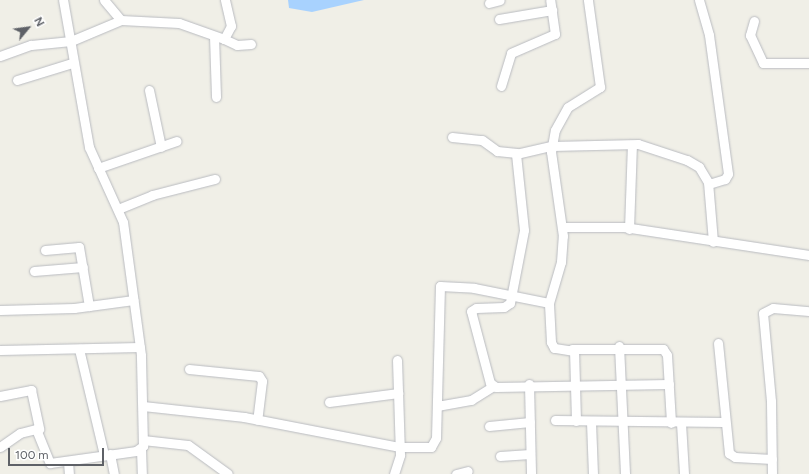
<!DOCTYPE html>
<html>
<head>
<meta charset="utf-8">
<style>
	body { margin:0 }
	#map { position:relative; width:809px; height:474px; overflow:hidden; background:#f0efe7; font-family:Figtree,sans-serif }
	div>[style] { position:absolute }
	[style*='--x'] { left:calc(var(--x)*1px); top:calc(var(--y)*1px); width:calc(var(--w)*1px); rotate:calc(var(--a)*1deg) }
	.water>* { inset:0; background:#a8d2fe }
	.roads { filter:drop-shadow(0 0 1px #b9bbc0) drop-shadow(0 0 1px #b9bbc0) }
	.minor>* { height:9px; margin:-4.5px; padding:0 4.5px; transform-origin:4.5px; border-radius:4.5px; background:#fff }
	span { translate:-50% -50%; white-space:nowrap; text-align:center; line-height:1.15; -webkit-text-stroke:3px #fff; paint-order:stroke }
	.north { position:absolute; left:8px; top:8px; width:40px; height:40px; -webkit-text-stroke:3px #fff; paint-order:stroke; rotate:61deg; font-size:11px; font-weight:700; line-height:16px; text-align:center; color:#5e6167 }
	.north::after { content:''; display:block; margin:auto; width:14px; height:18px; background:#5e6167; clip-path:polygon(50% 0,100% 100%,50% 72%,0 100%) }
	.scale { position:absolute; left:8px; top:448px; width:96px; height:18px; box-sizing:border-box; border:2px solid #5e6167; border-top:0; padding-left:5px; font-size:12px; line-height:14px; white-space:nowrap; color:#5e6167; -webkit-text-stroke:3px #fff; paint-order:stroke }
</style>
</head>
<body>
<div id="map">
	<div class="water">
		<i style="clip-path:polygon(288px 0,364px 0,312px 12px,289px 8px)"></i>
	</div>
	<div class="roads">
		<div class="minor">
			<i style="--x:104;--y:0;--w:26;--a:50"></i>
			<i style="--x:699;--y:0;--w:36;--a:74"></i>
			<i style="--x:709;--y:35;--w:140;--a:82.2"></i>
			<i style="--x:728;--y:174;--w:6;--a:121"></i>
			<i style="--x:725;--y:179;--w:17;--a:163"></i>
			<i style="--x:489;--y:3;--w:11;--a:-15"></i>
			<i style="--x:499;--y:19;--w:54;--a:-9.6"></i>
			<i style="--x:754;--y:21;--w:15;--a:106"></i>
			<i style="--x:750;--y:35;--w:31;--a:65"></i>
			<i style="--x:763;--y:63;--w:46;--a:0"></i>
			<i style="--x:214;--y:36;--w:61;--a:88.1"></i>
			<i style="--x:224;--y:39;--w:14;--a:25"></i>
			<i style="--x:237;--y:45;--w:14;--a:-4"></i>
			<i style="--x:0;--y:56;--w:33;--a:-20"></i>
			<i style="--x:31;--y:45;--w:40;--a:-5.7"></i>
			<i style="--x:71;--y:41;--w:54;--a:-22.8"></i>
			<i style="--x:121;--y:20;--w:58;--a:3"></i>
			<i style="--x:179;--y:23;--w:48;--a:19.6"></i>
			<i style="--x:224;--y:39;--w:15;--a:-62"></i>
			<i style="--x:231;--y:26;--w:27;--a:-103"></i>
			<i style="--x:17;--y:80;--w:58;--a:-17.2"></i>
			<i style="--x:501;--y:86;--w:34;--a:-73"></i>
			<i style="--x:511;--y:53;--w:48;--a:-23.4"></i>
			<i style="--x:555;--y:34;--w:34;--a:-98"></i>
			<i style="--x:149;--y:90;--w:58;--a:78.1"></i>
			<i style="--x:452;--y:137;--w:30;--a:6"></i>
			<i style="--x:482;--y:140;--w:19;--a:36"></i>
			<i style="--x:497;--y:151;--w:20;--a:6"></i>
			<i style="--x:98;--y:168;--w:83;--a:-18.9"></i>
			<i style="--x:118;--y:209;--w:37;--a:-22"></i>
			<i style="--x:152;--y:195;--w:65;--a:-14.3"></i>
			<i style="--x:562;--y:227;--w:62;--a:0"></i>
			<i style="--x:624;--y:227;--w:187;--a:8.6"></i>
			<i style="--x:629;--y:229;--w:84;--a:-88"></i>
			<i style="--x:45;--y:250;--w:34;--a:-5"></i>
			<i style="--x:79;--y:247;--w:60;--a:80.4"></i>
			<i style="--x:34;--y:271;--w:49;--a:-4.7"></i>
			<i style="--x:0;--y:310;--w:74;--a:-1.5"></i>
			<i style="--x:74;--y:308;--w:60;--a:-7.7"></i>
			<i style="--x:718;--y:343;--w:111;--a:84.3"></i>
			<i style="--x:729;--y:453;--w:7;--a:34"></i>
			<i style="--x:735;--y:457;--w:37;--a:3"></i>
			<i style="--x:619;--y:346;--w:128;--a:87.3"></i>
			<i style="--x:79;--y:349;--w:109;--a:76.7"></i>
			<i style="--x:572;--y:349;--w:91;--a:0"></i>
			<i style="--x:663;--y:349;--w:7;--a:56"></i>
			<i style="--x:667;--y:355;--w:68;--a:86.6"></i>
			<i style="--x:0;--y:350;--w:140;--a:-1.2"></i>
			<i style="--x:189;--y:369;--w:70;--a:5.7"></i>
			<i style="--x:259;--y:376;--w:6;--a:59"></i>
			<i style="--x:262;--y:381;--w:39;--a:97"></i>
			<i style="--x:529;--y:384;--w:90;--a:88.7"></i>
			<i style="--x:669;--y:384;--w:173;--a:179"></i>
			<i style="--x:496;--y:387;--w:7;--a:-146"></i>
			<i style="--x:490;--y:383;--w:74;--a:-104.8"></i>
			<i style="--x:471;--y:311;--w:6;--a:-31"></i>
			<i style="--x:476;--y:308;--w:28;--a:-2"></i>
			<i style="--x:504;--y:307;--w:7;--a:-34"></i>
			<i style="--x:510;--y:303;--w:74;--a:-79.1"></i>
			<i style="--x:524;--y:230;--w:76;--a:-96"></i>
			<i style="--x:516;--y:154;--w:37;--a:-13"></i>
			<i style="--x:552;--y:146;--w:86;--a:-1.3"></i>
			<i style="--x:638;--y:144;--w:52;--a:18.1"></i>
			<i style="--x:687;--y:160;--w:14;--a:30"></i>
			<i style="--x:699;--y:167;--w:17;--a:59"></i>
			<i style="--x:708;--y:182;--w:60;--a:85.2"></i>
			<i style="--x:0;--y:396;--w:32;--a:-11"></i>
			<i style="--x:31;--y:390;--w:40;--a:78"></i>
			<i style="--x:329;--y:402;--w:70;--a:-7.4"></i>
			<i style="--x:143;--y:406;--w:102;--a:6.2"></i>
			<i style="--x:244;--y:417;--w:159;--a:10.9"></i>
			<i style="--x:400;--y:447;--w:31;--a:0"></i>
			<i style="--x:431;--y:447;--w:10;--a:-61"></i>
			<i style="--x:436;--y:438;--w:152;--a:-88.5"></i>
			<i style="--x:440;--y:286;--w:34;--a:3"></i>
			<i style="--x:474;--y:288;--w:76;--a:11.3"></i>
			<i style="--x:437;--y:406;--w:35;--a:-10"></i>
			<i style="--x:471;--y:400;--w:26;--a:-32"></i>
			<i style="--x:555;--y:420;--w:169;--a:0.7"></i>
			<i style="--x:576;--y:421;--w:70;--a:-91.6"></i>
			<i style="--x:574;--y:351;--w:20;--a:-171"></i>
			<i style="--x:554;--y:348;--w:7;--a:-117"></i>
			<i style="--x:551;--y:342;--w:39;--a:-93"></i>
			<i style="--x:549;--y:303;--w:43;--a:-73.7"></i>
			<i style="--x:561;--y:262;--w:26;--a:-86"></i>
			<i style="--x:563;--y:236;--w:85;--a:-98.1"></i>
			<i style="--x:551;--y:152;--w:22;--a:-80"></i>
			<i style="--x:555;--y:130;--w:26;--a:-61"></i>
			<i style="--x:568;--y:107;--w:38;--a:-32"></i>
			<i style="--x:600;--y:87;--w:88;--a:-97.9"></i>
			<i style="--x:591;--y:422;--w:52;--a:87.8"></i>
			<i style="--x:681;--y:423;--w:51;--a:86.6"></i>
			<i style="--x:489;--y:426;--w:41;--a:-5.6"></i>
			<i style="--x:143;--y:440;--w:45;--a:6.3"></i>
			<i style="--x:188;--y:445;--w:49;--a:35.9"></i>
			<i style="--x:0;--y:447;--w:24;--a:-35"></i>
			<i style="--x:20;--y:433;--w:16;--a:-14"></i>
			<i style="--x:36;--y:429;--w:37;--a:68"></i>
			<i style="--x:50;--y:463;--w:87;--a:-7.9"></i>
			<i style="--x:136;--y:451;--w:9;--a:-36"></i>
			<i style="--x:143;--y:446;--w:91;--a:-91.3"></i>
			<i style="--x:141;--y:355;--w:134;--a:-97.7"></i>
			<i style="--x:123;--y:222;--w:82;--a:-114.4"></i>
			<i style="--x:89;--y:147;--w:149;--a:-100"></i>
			<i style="--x:141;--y:449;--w:25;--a:88"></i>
			<i style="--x:110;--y:454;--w:20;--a:79"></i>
			<i style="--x:500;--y:456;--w:30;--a:-4"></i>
			<i style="--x:68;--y:461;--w:13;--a:86"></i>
			<i style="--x:394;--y:474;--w:20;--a:-72"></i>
			<i style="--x:400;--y:455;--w:95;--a:-91.8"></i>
			<i style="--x:456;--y:474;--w:12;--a:-14"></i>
			<i style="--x:772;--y:474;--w:73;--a:-90.8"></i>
			<i style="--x:771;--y:401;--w:88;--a:-95.2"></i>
			<i style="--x:763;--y:313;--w:11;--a:-27"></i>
			<i style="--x:773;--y:308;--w:36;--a:5"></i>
		</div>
	</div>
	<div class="north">N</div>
	<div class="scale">100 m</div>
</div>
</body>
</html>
